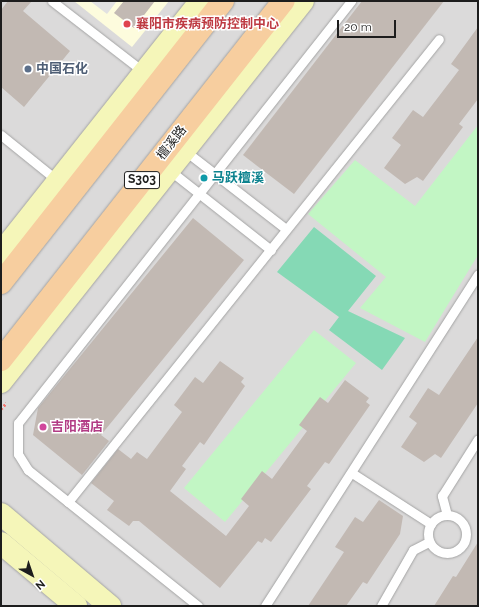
<!DOCTYPE html>
<html>
<head>
<meta charset="utf-8">
<style>
	body { margin:0 }
	#map { position:relative; width:479px; height:607px; overflow:hidden; background:#eeeae3; font-family:Raleway,"Noto Sans SC",sans-serif }
	div>[style] { position:absolute }
	[style*='--x'] { left:calc(var(--x)*1px); top:calc(var(--y)*1px); width:calc(var(--w)*1px); rotate:calc(var(--a)*1deg) }
	.residential>* { inset:0; background:#dbdada }
	.education>* { inset:0; background:#fdfcdd }
	.park>* { inset:0; background:#c2f6c4 }
	.pitch>* { inset:0; background:#85d9b5 }
	.parking>* { inset:0; background:#e1e1e1 }
	.building>* { inset:0; background:#c2b9b3 }
	.path>* { height:2.5px; margin-top:-1.25px; transform-origin:0; background:repeating-linear-gradient(90deg,#f27870 0 2px,transparent 0 4px) }
	.roads { filter:drop-shadow(0 0 1px #a4a4a4) drop-shadow(0 0 1px #a4a4a4) }
	.lane>* { height:9px; margin:-4.5px; padding:0 4.5px; transform-origin:4.5px; border-radius:4.5px; background:#fff }
	.lane>.ring { margin:-4.5px; padding:0; box-sizing:content-box; background:none; border:9px solid #fff; border-radius:50% }
	.secondary>* { height:22px; margin:-11px; padding:0 11px; transform-origin:11px; border-radius:11px; background:#f5f6b9 }
	.primary>* { height:22px; margin:-11px; padding:0 11px; transform-origin:11px; border-radius:11px; background:#f7ce9f }
	.dots>* { width:11px; height:11px; translate:-50% -50%; box-sizing:border-box; border:2px solid #fff; border-radius:50% }
	span { translate:-50% -50%; white-space:nowrap; text-align:center; line-height:1.15; -webkit-text-stroke:3px #fff; paint-order:stroke }
	.shield-label span { padding:1px 3px; background:#fff; border:1px solid; border-radius:3px; -webkit-text-stroke-width:0 }
	.shield-label { font-size:12px; color:#1d1d1d; font-weight:700 }
	.health-label { font-size:13px; color:#be3a42; font-weight:700 }
	.left { translate:0 -50%; text-align:left }
	.service-label { font-size:13px; color:#4e5e75; font-weight:700 }
	.street-label { font-size:13px; color:#1d1d1d }
	.culture-label { font-size:13px; color:#0d838f; font-weight:700 }
	.hotel-label { font-size:13px; color:#b23c85; font-weight:700 }
	.frame { position:absolute; inset:0; border:2px solid #1d1d1d; pointer-events:none }
	.north { position:absolute; left:12px; top:555px; width:40px; height:40px; -webkit-text-stroke:3px #fff; paint-order:stroke; rotate:140deg; font-size:11px; font-weight:700; line-height:16px; text-align:center; color:#1d1d1d }
	.north::after { content:''; display:block; margin:auto; width:14px; height:18px; background:#1d1d1d; clip-path:polygon(50% 0,100% 100%,50% 72%,0 100%) }
	.scale { position:absolute; left:337px; top:20px; width:59px; height:18px; box-sizing:border-box; border:2px solid #1d1d1d; border-top:0; padding-left:5px; font-size:12px; line-height:14px; white-space:nowrap; color:#1d1d1d; -webkit-text-stroke:3px #fff; paint-order:stroke }
</style>
</head>
<body>
<div id="map">
	<div class="residential">
		<i style="clip-path:polygon(1px 1px,478px 1px,478px 606px,1px 606px)"></i>
	</div>
	<div class="education">
		<i style="clip-path:polygon(74px 1px,169px 1px,132px 47px)"></i>
	</div>
	<div class="park">
		<i style="clip-path:polygon(478px 125px,478px 255px,425px 342px,360px 308px,386px 277px,308px 214px,355px 160px,415px 206px)"></i>
		<i style="clip-path:polygon(314px 330px,356px 363px,225px 522px,184px 488px)"></i>
	</div>
	<div class="pitch">
		<i style="clip-path:polygon(314px 227px,376px 276px,348px 311px,405px 338px,382px 370px,329px 330px,339px 317px,277px 272px)"></i>
	</div>
	<div class="parking">
		<i style="clip-path:polygon(90px 1px,117px 1px,107px 14px)"></i>
	</div>
	<div class="building">
		<i style="clip-path:polygon(8px 1px,32px 1px,23px 11px,70px 51px,24px 107px,1px 87px,1px 10px)"></i>
		<i style="clip-path:polygon(124px 1px,155px 1px,134px 28px,114px 13px)"></i>
		<i style="clip-path:polygon(362px 1px,444px 1px,294px 194px,243px 155px)"></i>
		<i style="clip-path:polygon(478px 27px,478px 99px,459px 124px,463px 127px,423px 181px,417px 177px,405px 184px,384px 168px,401px 145px,392px 138px,413px 110px,423px 117px,459px 70px,451px 64px)"></i>
		<i style="clip-path:polygon(193px 218px,244px 260px,101px 435px,109px 441px,82px 475px,33px 435px,38px 408px)"></i>
		<i style="clip-path:polygon(478px 337px,478px 403px,441px 458px,435px 454px,424px 462px,401px 447px,417px 423px,409px 417px,428px 388px,439px 395px)"></i>
		<i style="clip-path:polygon(220px 361px,244px 378px,241px 382px,245px 386px,204px 445px,200px 442px,182px 466px,186px 469px,170px 491px,226px 536px,249px 506px,241px 499px,262px 471px,272px 479px,307px 431px,299px 425px,320px 397px,328px 403px,345px 380px,369px 398px,366px 402px,370px 405px,329px 464px,325px 462px,307px 486px,311px 489px,271px 542px,265px 538px,262px 543px,258px 541px,220px 588px,139px 521px,133px 521px,129px 526px,107px 510px,114px 501px,91px 483px,118px 449px,131px 459px,137px 452px,147px 459px,182px 412px,174px 405px,195px 377px,203px 383px)"></i>
		<i style="clip-path:polygon(379px 500px,403px 516px,400px 534px,367px 584px,363px 582px,346px 606px,308px 606px,344px 552px,335px 547px,355px 517px,363px 522px)"></i>
		<i style="clip-path:polygon(478px 542px,478px 606px,434px 606px,453px 576px,456px 577px)"></i>
	</div>
	<div class="path">
		<i style="--x:1;--y:409;--w:8;--a:-50"></i>
	</div>
	<div class="roads">
		<div class="lane">
			<i style="--x:52;--y:1;--w:116;--a:37.7"></i>
			<i style="--x:1;--y:135;--w:73;--a:38.9"></i>
			<i style="--x:184;--y:150;--w:129;--a:37.8"></i>
			<i style="--x:168;--y:169;--w:131;--a:38.2"></i>
			<i style="--x:352;--y:473;--w:94;--a:32.8"></i>
			<i style="--x:68;--y:502;--w:593;--a:-51.29"></i>
			<i class="ring" style="left:428px;top:515px;width:29px;height:29px"></i>
			<i style="--x:447;--y:515;--w:20;--a:-105"></i>
			<i style="--x:442;--y:496;--w:67;--a:-57.7"></i>
			<i style="--x:198;--y:606;--w:218;--a:-141.3"></i>
			<i style="--x:28;--y:470;--w:19;--a:-122"></i>
			<i style="--x:18;--y:454;--w:31;--a:-90"></i>
			<i style="--x:18;--y:423;--w:538;--a:-51.72"></i>
			<i style="--x:265;--y:606;--w:394;--a:-57.3"></i>
			<i style="--x:381;--y:606;--w:64;--a:-60.3"></i>
			<i style="--x:413;--y:550;--w:18;--a:-27"></i>
		</div>
		<div class="secondary">
			<i style="--x:1;--y:253;--w:322;--a:-51.6"></i>
			<i style="--x:1;--y:382;--w:486;--a:-51.6"></i>
			<i style="--x:1;--y:514;--w:143;--a:40.2"></i>
			<i style="--x:1;--y:543;--w:98;--a:40"></i>
		</div>
		<div class="primary">
			<i style="--x:1;--y:283;--w:359;--a:-51.8"></i>
			<i style="--x:1;--y:360;--w:457;--a:-51.8"></i>
		</div>
	</div>
	<div class="dots">
		<i style="left:127px;top:24px;background:#e0444e"></i>
		<i style="left:28px;top:69px;background:#5c6f8a"></i>
		<i style="left:204px;top:178px;background:#0f9aa8"></i>
		<i style="left:43px;top:427px;background:#d1479c"></i>
	</div>
	<div class="shield-label">
		<span style="left:142px;top:180px">S303</span>
	</div>
	<div class="health-label">
		<span class="left" style="left:136px;top:24px">襄阳市疾病预防控制中心</span>
	</div>
	<div class="service-label">
		<span class="left" style="left:36px;top:69px">中国石化</span>
	</div>
	<div class="street-label">
		<span style="left:172px;top:143px;rotate:-52deg">檀溪路</span>
	</div>
	<div class="culture-label">
		<span class="left" style="left:212px;top:178px">马跃檀溪</span>
	</div>
	<div class="hotel-label">
		<span class="left" style="left:51px;top:427px">吉阳酒店</span>
	</div>
	<div class="frame"></div>
	<div class="north">N</div>
	<div class="scale">20 m</div>
</div>
</body>
</html>
